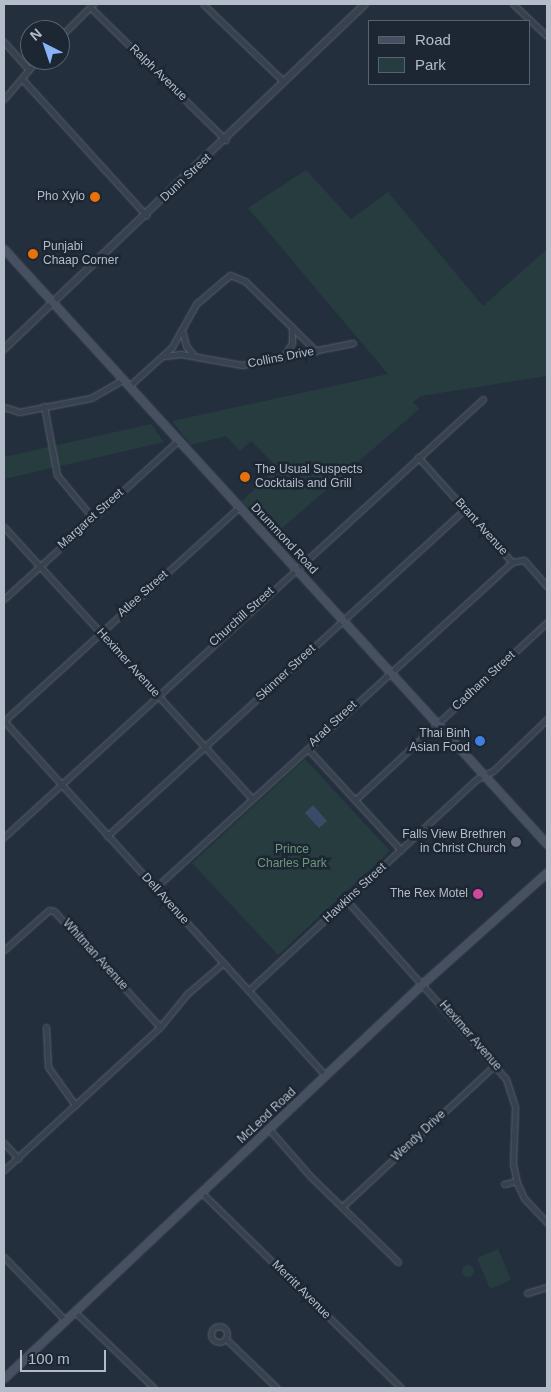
<!DOCTYPE html>
<html>
<head>
<meta charset="utf-8">
<style>
	body { margin:0 }
	#map { position:relative; width:551px; height:1392px; overflow:hidden; background:#242f3e; font-family:Arial,sans-serif }
	div>[style] { position:absolute }
	[style*='--x'] { left:calc(var(--x)*1px); top:calc(var(--y)*1px); width:calc(var(--w)*1px); rotate:calc(var(--a)*1deg) }
	.green>* { inset:0; background:#263c3f }
	.round { border-radius:50% }
	.water>* { inset:0; background:#394c67 }
	.roads { filter:drop-shadow(0 0 1px #565f6c) drop-shadow(0 0 1px #565f6c) }
	.minor>* { height:5px; margin:-2.5px; padding:0 2.5px; transform-origin:2.5px; border-radius:2.5px; background:#38414e }
	.minor>.ring { margin:-2.5px; padding:0; box-sizing:content-box; background:none; border:5px solid #38414e; border-radius:50% }
	.tertiary>* { height:6px; margin:-3px; padding:0 3px; transform-origin:3px; border-radius:3px; background:#38414e }
	.secondary>* { height:7px; margin:-3.5px; padding:0 3.5px; transform-origin:3.5px; border-radius:3.5px; background:#465061 }
	.dots>* { width:14px; height:14px; translate:-50% -50%; box-sizing:border-box; border:2px solid #1d2633; border-radius:50% }
	span { translate:-50% -50%; white-space:nowrap; text-align:center; line-height:1.15; -webkit-text-stroke:5px #1d2633; paint-order:stroke }
	.street-label { font-size:12px; color:#b4bcc9 }
	.poi-label { font-size:12px; color:#b4bcc9 }
	.right { translate:-100% -50%; text-align:right }
	.left { translate:0 -50%; text-align:left }
	.park-label { font-size:12px; color:#6b9a76 }
	.frame { position:absolute; inset:0; border:5px solid #b4bcc9; pointer-events:none }
	.legend { position:absolute; left:368px; top:20px; width:162px; height:65px; box-sizing:border-box; background:#1d2633; border:1px solid #59626f; margin:0; padding:6px 9px; list-style:none; font-size:15px; color:#b4bcc9 }
	.legend li { display:flex; align-items:center; gap:10px; height:25px }
	.legend b { width:25px; border:1px solid #59626f }
	.north { position:absolute; left:20px; top:20px; width:50px; height:50px; box-sizing:border-box; background:#1d2633; border:1px solid #59626f; border-radius:50%; rotate:319deg; font-size:14px; font-weight:700; line-height:20px; text-align:center; color:#b4bcc9 }
	.north::after { content:''; display:block; margin:auto; width:18px; height:22px; background:#8ab4f8; clip-path:polygon(50% 0,100% 100%,50% 72%,0 100%) }
	.scale { position:absolute; left:20px; top:1350px; width:86px; height:22px; box-sizing:border-box; border:2px solid #b4bcc9; border-top:0; padding-left:6px; font-size:15px; line-height:18px; white-space:nowrap; color:#b4bcc9; -webkit-text-stroke:4px #1d2633; paint-order:stroke }
</style>
</head>
<body>
<div id="map">
	<div class="green">
		<i style="clip-path:polygon(306px 170px,351px 219px,388px 192px,483px 306px,547px 249px,547px 376px,421px 396px,413px 402px,419px 409px,273px 536px,242px 501px,277px 467px,251px 441px,240px 451px,226px 436px,191px 445px,172px 421px,388px 374px,248px 208px)"></i>
		<i style="clip-path:polygon(151px 424px,164px 442px,4px 479px,4px 457px)"></i>
		<i style="clip-path:polygon(305px 759px,390px 851px,278px 955px,192px 863px)"></i>
		<i style="clip-path:polygon(498px 1249px,511px 1280px,490px 1289px,477px 1258px)"></i>
		<i class="round" style="left:462px;top:1265px;width:12px;height:12px"></i>
	</div>
	<div class="water">
		<i style="clip-path:polygon(313px 805px,327px 821px,319px 828px,305px 813px)"></i>
	</div>
	<div class="roads">
		<div class="minor">
			<i style="--x:203;--y:4;--w:112;--a:43.9"></i>
			<i style="--x:513;--y:4;--w:47;--a:43.3"></i>
			<i style="--x:90;--y:7;--w:190;--a:44.4"></i>
			<i style="--x:60;--y:37;--w:47;--a:-45"></i>
			<i style="--x:4;--y:42;--w:36;--a:48"></i>
			<i style="--x:23;--y:80;--w:183;--a:47.7"></i>
			<i style="--x:4;--y:99;--w:51;--a:-49.8"></i>
			<i style="--x:183;--y:333;--w:13;--a:77"></i>
			<i style="--x:186;--y:346;--w:11;--a:49"></i>
			<i style="--x:164;--y:356;--w:17;--a:-7"></i>
			<i style="--x:181;--y:354;--w:62;--a:10.2"></i>
			<i style="--x:242;--y:365;--w:113;--a:-11.2"></i>
			<i style="--x:282;--y:358;--w:18;--a:-56"></i>
			<i style="--x:292;--y:343;--w:16;--a:-90"></i>
			<i style="--x:129;--y:386;--w:58;--a:-42.2"></i>
			<i style="--x:172;--y:347;--w:49;--a:-60.8"></i>
			<i style="--x:196;--y:304;--w:45;--a:-40.5"></i>
			<i style="--x:230;--y:275;--w:16;--a:22"></i>
			<i style="--x:245;--y:281;--w:100;--a:44.6"></i>
			<i style="--x:44;--y:406;--w:70;--a:79.3"></i>
			<i style="--x:57;--y:475;--w:55;--a:50.2"></i>
			<i style="--x:4;--y:407;--w:16;--a:18"></i>
			<i style="--x:19;--y:412;--w:73;--a:-11"></i>
			<i style="--x:91;--y:398;--w:38;--a:-30"></i>
			<i style="--x:418;--y:457;--w:141;--a:48.2"></i>
			<i style="--x:4;--y:527;--w:368;--a:47.6"></i>
			<i style="--x:4;--y:599;--w:236;--a:-42.3"></i>
			<i style="--x:4;--y:721;--w:479;--a:47.8"></i>
			<i style="--x:4;--y:721;--w:318;--a:-42.3"></i>
			<i style="--x:308;--y:749;--w:137;--a:47.4"></i>
			<i style="--x:355;--y:800;--w:262;--a:-42.8"></i>
			<i style="--x:107;--y:836;--w:485;--a:-42.4"></i>
			<i style="--x:4;--y:837;--w:649;--a:-42.44"></i>
			<i style="--x:155;--y:888;--w:483;--a:-42.4"></i>
			<i style="--x:512;--y:562;--w:12;--a:-9"></i>
			<i style="--x:524;--y:560;--w:35;--a:49"></i>
			<i style="--x:347;--y:901;--w:239;--a:48.2"></i>
			<i style="--x:506;--y:1079;--w:29;--a:72"></i>
			<i style="--x:515;--y:1107;--w:57;--a:92"></i>
			<i style="--x:513;--y:1164;--w:19;--a:78"></i>
			<i style="--x:517;--y:1183;--w:17;--a:65"></i>
			<i style="--x:524;--y:1198;--w:34;--a:47"></i>
			<i style="--x:4;--y:950;--w:60;--a:-41.6"></i>
			<i style="--x:49;--y:910;--w:5;--a:11"></i>
			<i style="--x:54;--y:911;--w:157;--a:47.6"></i>
			<i style="--x:249;--y:990;--w:311;--a:-42.8"></i>
			<i style="--x:477;--y:779;--w:18;--a:-27"></i>
			<i style="--x:493;--y:771;--w:75;--a:-43.9"></i>
			<i style="--x:46;--y:1027;--w:40;--a:87.1"></i>
			<i style="--x:48;--y:1067;--w:47;--a:54.6"></i>
			<i style="--x:269;--y:1129;--w:62;--a:48.9"></i>
			<i style="--x:310;--y:1176;--w:123;--a:44.3"></i>
			<i style="--x:4;--y:1143;--w:21;--a:47"></i>
			<i style="--x:4;--y:1170;--w:212;--a:-42.5"></i>
			<i style="--x:160;--y:1027;--w:43;--a:-50.7"></i>
			<i style="--x:187;--y:994;--w:48;--a:-40.7"></i>
			<i style="--x:504;--y:1184;--w:12;--a:-14"></i>
			<i style="--x:201;--y:1192;--w:280;--a:44.4"></i>
			<i style="--x:342;--y:1207;--w:209;--a:-42.9"></i>
			<i style="--x:4;--y:1257;--w:88;--a:45.9"></i>
			<i style="--x:527;--y:1293;--w:21;--a:-17"></i>
			<i style="--x:74;--y:1311;--w:111;--a:43.9"></i>
			<i class="ring" style="left:211px;top:1326px;width:11px;height:11px"></i>
			<i style="--x:226;--y:1339;--w:71;--a:43.9"></i>
		</div>
		<div class="tertiary">
			<i style="--x:4;--y:349;--w:499;--a:-43.7"></i>
		</div>
		<div class="secondary">
			<i style="--x:4;--y:249;--w:806;--a:47.62"></i>
			<i style="--x:4;--y:1378;--w:576;--a:-43.31"></i>
			<i style="--x:423;--y:983;--w:166;--a:-41.8"></i>
		</div>
	</div>
	<div class="dots">
		<i style="left:95px;top:197px;background:#e8710a"></i>
		<i style="left:33px;top:254px;background:#e8710a"></i>
		<i style="left:245px;top:477px;background:#e8710a"></i>
		<i style="left:480px;top:741px;background:#3f7fe0"></i>
		<i style="left:516px;top:842px;background:#6b7280"></i>
		<i style="left:478px;top:894px;background:#d1479c"></i>
	</div>
	<div class="street-label">
		<span style="left:158px;top:73px;rotate:44deg">Ralph Avenue</span>
		<span style="left:186px;top:178px;rotate:-43deg">Dunn Street</span>
		<span style="left:281px;top:358px;rotate:-11deg">Collins Drive</span>
		<span style="left:91px;top:519px;rotate:-42deg">Margaret Street</span>
		<span style="left:481px;top:527px;rotate:48deg">Brant Avenue</span>
		<span style="left:284px;top:539px;rotate:47deg">Drummond Road</span>
		<span style="left:143px;top:594px;rotate:-42deg">Atlee Street</span>
		<span style="left:242px;top:617px;rotate:-42deg">Churchill Street</span>
		<span style="left:128px;top:663px;rotate:48deg">Heximer Avenue</span>
		<span style="left:286px;top:673px;rotate:-43deg">Skinner Street</span>
		<span style="left:484px;top:681px;rotate:-43deg">Cadham Street</span>
		<span style="left:333px;top:724px;rotate:-43deg">Arad Street</span>
		<span style="left:355px;top:893px;rotate:-43deg">Hawkins Street</span>
		<span style="left:165px;top:899px;rotate:48deg">Dell Avenue</span>
		<span style="left:95px;top:955px;rotate:48deg">Whitman Avenue</span>
		<span style="left:470px;top:1036px;rotate:49deg">Heximer Avenue</span>
		<span style="left:267px;top:1116px;rotate:-43deg">McLeod Road</span>
		<span style="left:419px;top:1136px;rotate:-43deg">Wendy Drive</span>
		<span style="left:301px;top:1290px;rotate:45deg">Merritt Avenue</span>
	</div>
	<div class="poi-label">
		<span class="right" style="left:85px;top:197px">Pho Xylo</span>
		<span class="left" style="left:43px;top:254px">Punjabi<br>Chaap Corner</span>
		<span class="left" style="left:255px;top:477px">The Usual Suspects<br>Cocktails and Grill</span>
		<span class="right" style="left:470px;top:741px">Thai Binh<br>Asian Food</span>
		<span class="right" style="left:506px;top:842px">Falls View Brethren<br>in Christ Church</span>
		<span class="right" style="left:468px;top:894px">The Rex Motel</span>
	</div>
	<div class="park-label">
		<span style="left:292px;top:857px">Prince<br>Charles Park</span>
	</div>
	<div class="frame"></div>
	<ul class="legend">
	<li><b style="height:6px;background:#465061"></b>Road</li>
	<li><b style="height:14px;background:#263c3f"></b>Park</li>
	</ul>
	<div class="north">N</div>
	<div class="scale">100 m</div>
</div>
</body>
</html>
